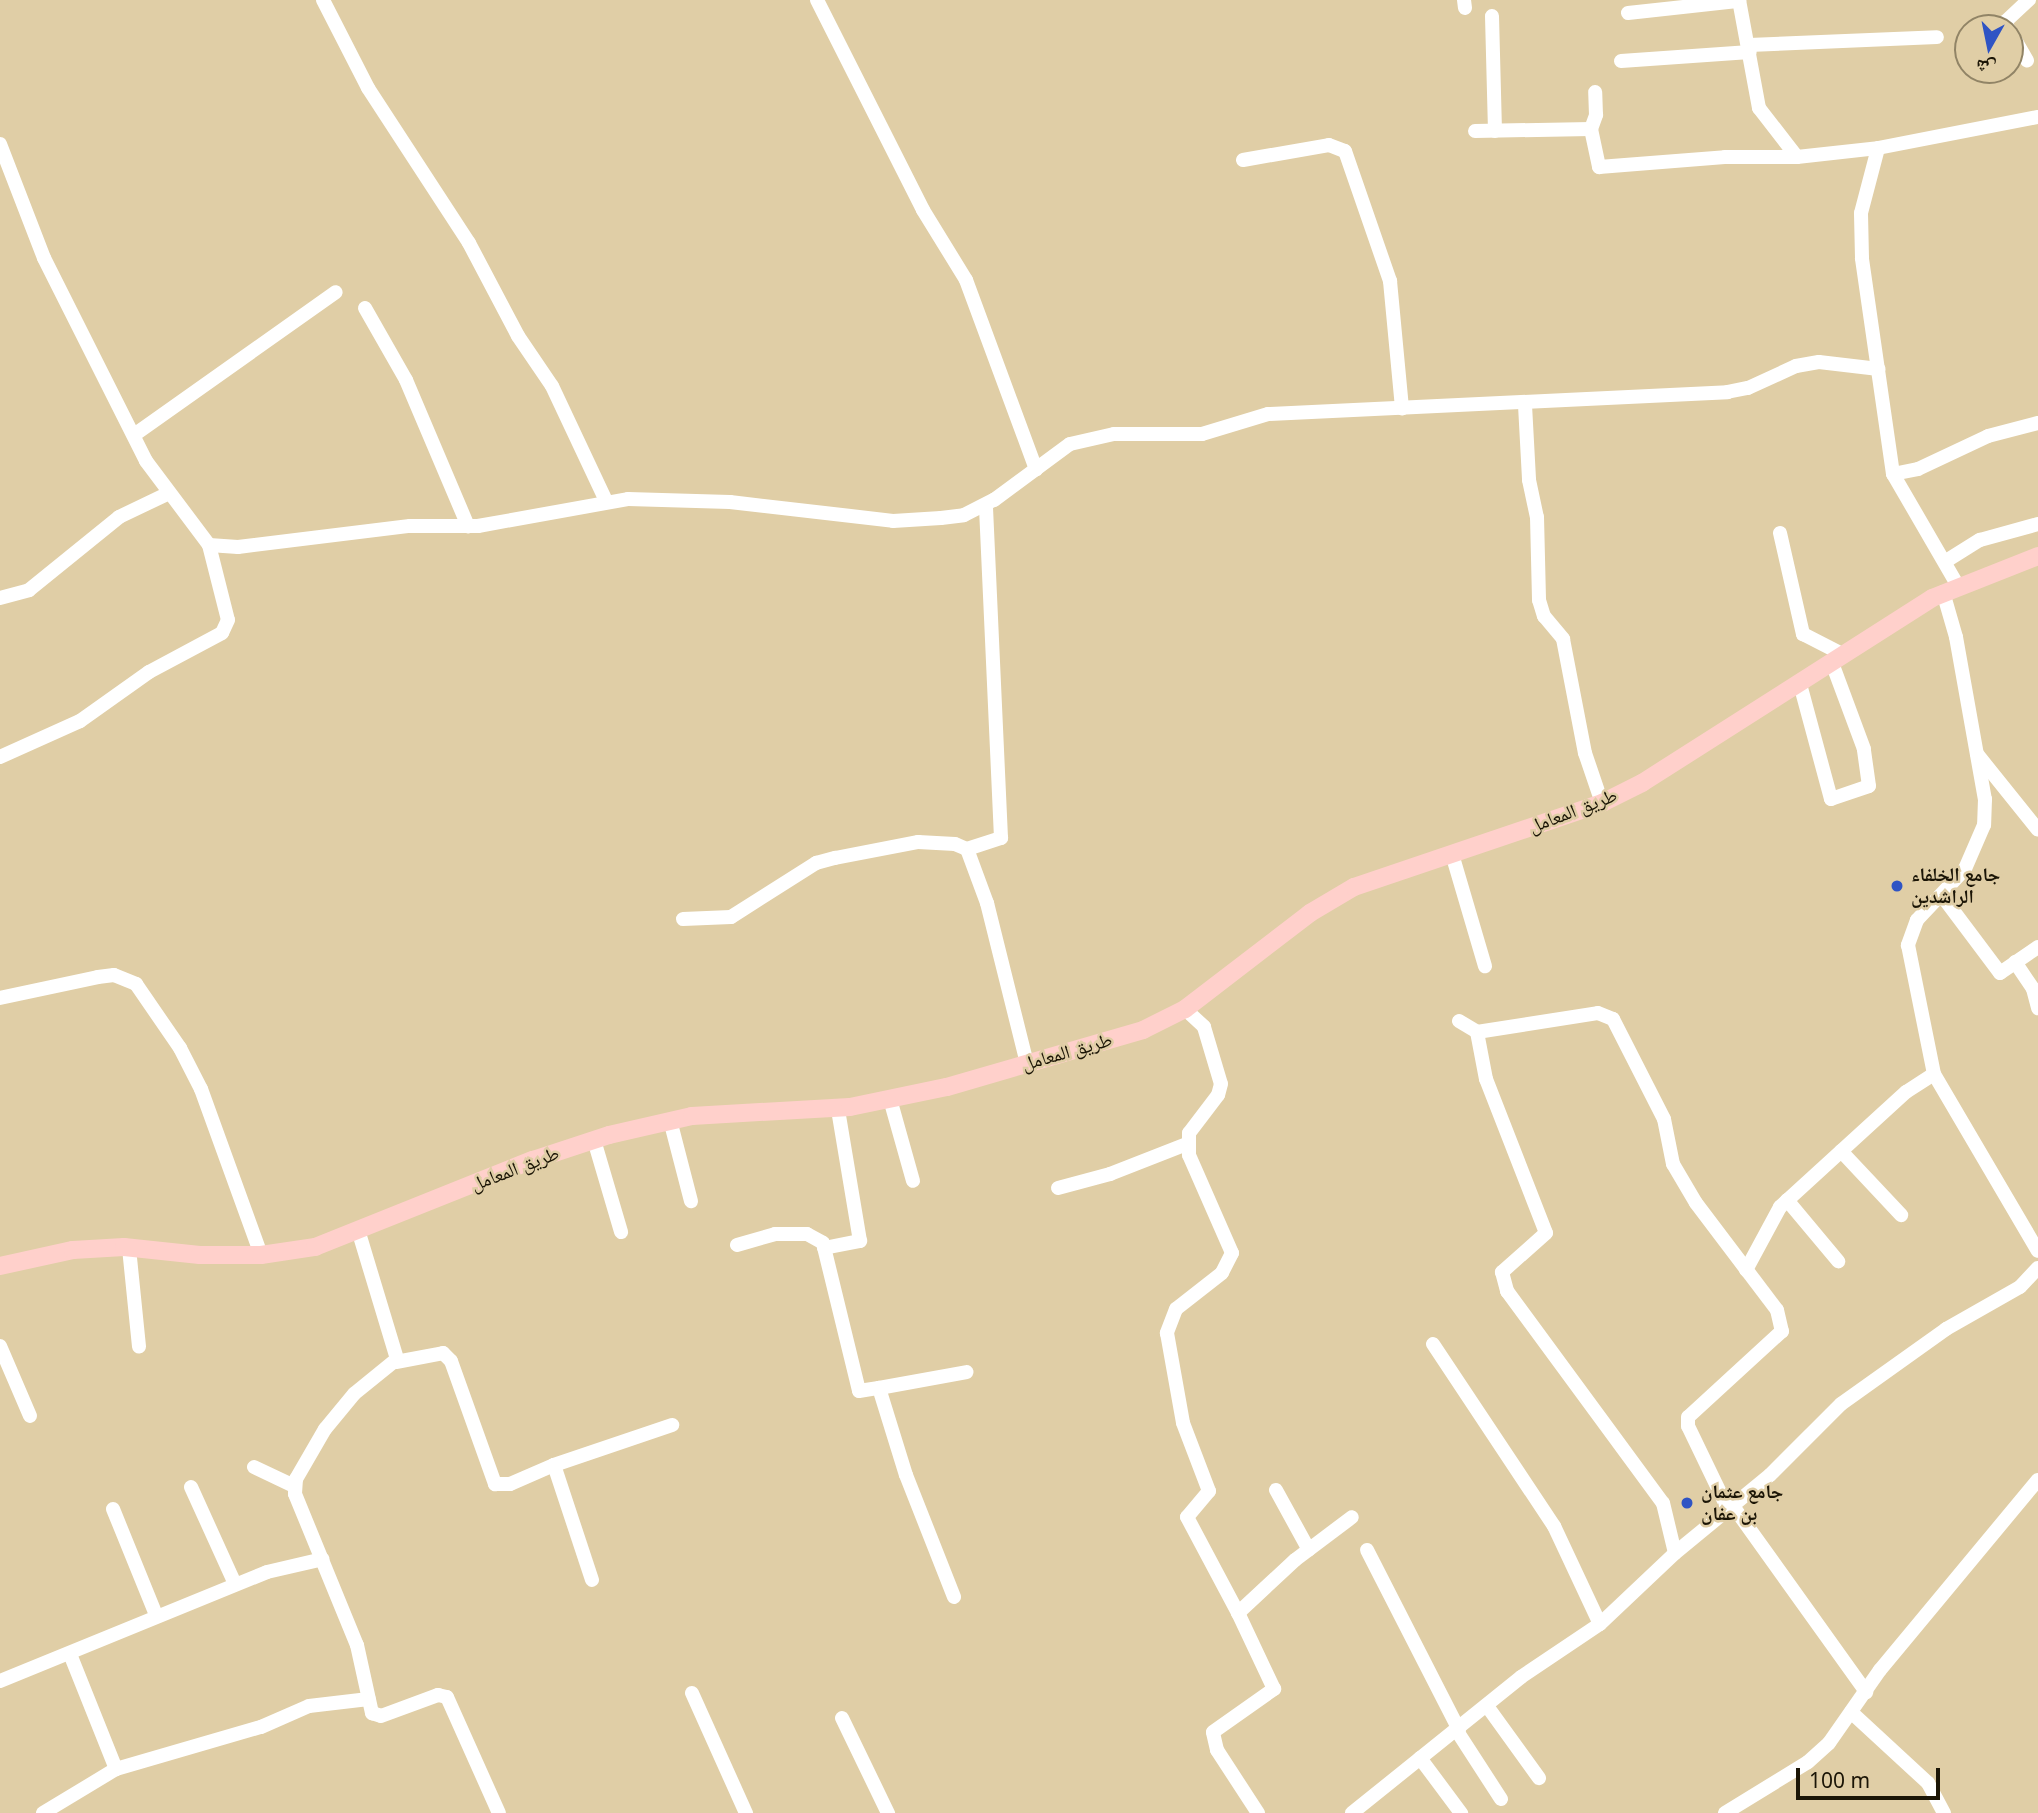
<!DOCTYPE html>
<html>
<head>
<meta charset="utf-8">
<style>
	body { margin:0 }
	#map { position:relative; width:2038px; height:1813px; overflow:hidden; background:#e0cea6; font-family:"Noto Sans","Noto Naskh Arabic",sans-serif }
	div>[style] { position:absolute }
	[style*='--x'] { left:calc(var(--x)*1px); top:calc(var(--y)*1px); width:calc(var(--w)*1px); rotate:calc(var(--a)*1deg) }
	.minor>* { height:14px; margin:-7px; padding:0 7px; transform-origin:7px; border-radius:7px; background:#fff }
	.major>* { height:18px; margin:-9px; padding:0 9px; transform-origin:9px; border-radius:9px; background:#ffd0cb }
	.dots>* { width:19px; height:19px; translate:-50% -50%; box-sizing:border-box; border:4px solid #e0cea6; border-radius:50% }
	span { translate:-50% -50%; white-space:nowrap; text-align:center; line-height:1.15; -webkit-text-stroke:5px #e0cea6; paint-order:stroke }
	.street-label { font-size:19px; color:#1b1506 }
	.poi-label { font-size:19px; color:#1b1506; font-weight:700 }
	.left { translate:0 -50%; text-align:left }
	.north { position:absolute; left:1954px; top:14px; width:70px; height:70px; box-sizing:border-box; background:#e0cea6; border:2px solid #918466; border-radius:50%; rotate:189deg; font-size:19px; font-weight:700; line-height:28px; text-align:center; color:#1b1506 }
	.north::after { content:''; display:block; margin:auto; width:24px; height:32px; background:#2f54c4; clip-path:polygon(50% 0,100% 100%,50% 72%,0 100%) }
	.scale { position:absolute; left:1796px; top:1768px; width:144px; height:32px; box-sizing:border-box; border:4px solid #1b1506; border-top:0; padding-left:9px; font-size:21px; line-height:24px; white-space:nowrap; color:#1b1506; -webkit-text-stroke:5px #e0cea6; paint-order:stroke }
</style>
</head>
<body>
<div id="map">
	<div class="minor">
		<i style="--x:323;--y:0;--w:99;--a:62.9"></i>
		<i style="--x:368;--y:88;--w:185;--a:56.9"></i>
		<i style="--x:469;--y:243;--w:105;--a:62.2"></i>
		<i style="--x:518;--y:336;--w:60;--a:55.8"></i>
		<i style="--x:552;--y:386;--w:127;--a:64.8"></i>
		<i style="--x:817;--y:0;--w:235;--a:63.2"></i>
		<i style="--x:923;--y:210;--w:82;--a:58.4"></i>
		<i style="--x:966;--y:280;--w:202;--a:69.7"></i>
		<i style="--x:1464;--y:0;--w:8;--a:83"></i>
		<i style="--x:1739;--y:0;--w:110;--a:79.5"></i>
		<i style="--x:1759;--y:108;--w:62;--a:52.2"></i>
		<i style="--x:1797;--y:157;--w:81;--a:-6.3"></i>
		<i style="--x:1628;--y:13;--w:112;--a:-6.2"></i>
		<i style="--x:1492;--y:16;--w:115;--a:88.5"></i>
		<i style="--x:2008;--y:28;--w:7;--a:-117"></i>
		<i style="--x:2005;--y:22;--w:33;--a:-43"></i>
		<i style="--x:2010;--y:31;--w:34;--a:60"></i>
		<i style="--x:1749;--y:45;--w:188;--a:-2.4"></i>
		<i style="--x:1621;--y:61;--w:129;--a:-4"></i>
		<i style="--x:1591;--y:129;--w:15;--a:-70"></i>
		<i style="--x:1596;--y:115;--w:23;--a:-92"></i>
		<i style="--x:1475;--y:131;--w:116;--a:-1"></i>
		<i style="--x:1591;--y:129;--w:39;--a:78"></i>
		<i style="--x:1599;--y:167;--w:126;--a:-4.5"></i>
		<i style="--x:1725;--y:157;--w:72;--a:0"></i>
		<i style="--x:0;--y:144;--w:122;--a:68.9"></i>
		<i style="--x:44;--y:258;--w:227;--a:63.3"></i>
		<i style="--x:146;--y:461;--w:105;--a:53.1"></i>
		<i style="--x:209;--y:545;--w:77;--a:75.8"></i>
		<i style="--x:228;--y:620;--w:14;--a:115"></i>
		<i style="--x:222;--y:633;--w:83;--a:151.9"></i>
		<i style="--x:149;--y:672;--w:85;--a:144.6"></i>
		<i style="--x:80;--y:721;--w:88;--a:155.8"></i>
		<i style="--x:1243;--y:160;--w:87;--a:-9.9"></i>
		<i style="--x:1329;--y:145;--w:17;--a:21"></i>
		<i style="--x:1345;--y:151;--w:138;--a:70.9"></i>
		<i style="--x:1390;--y:281;--w:128;--a:84.6"></i>
		<i style="--x:365;--y:308;--w:83;--a:60.3"></i>
		<i style="--x:406;--y:380;--w:159;--a:67"></i>
		<i style="--x:1525;--y:405;--w:75;--a:86.9"></i>
		<i style="--x:1529;--y:480;--w:38;--a:78"></i>
		<i style="--x:1537;--y:517;--w:83;--a:88.6"></i>
		<i style="--x:1539;--y:600;--w:17;--a:73"></i>
		<i style="--x:1544;--y:616;--w:30;--a:50"></i>
		<i style="--x:1563;--y:639;--w:116;--a:79.1"></i>
		<i style="--x:1585;--y:753;--w:53;--a:71.2"></i>
		<i style="--x:134;--y:435;--w:247;--a:-35.3"></i>
		<i style="--x:1893;--y:474;--w:25;--a:-11"></i>
		<i style="--x:1918;--y:469;--w:77;--a:-25.2"></i>
		<i style="--x:1988;--y:436;--w:52;--a:-14.6"></i>
		<i style="--x:1780;--y:533;--w:104;--a:77.2"></i>
		<i style="--x:1803;--y:634;--w:46;--a:27.1"></i>
		<i style="--x:209;--y:545;--w:29;--a:4"></i>
		<i style="--x:238;--y:547;--w:173;--a:-7"></i>
		<i style="--x:410;--y:526;--w:68;--a:0"></i>
		<i style="--x:478;--y:526;--w:152;--a:-10.2"></i>
		<i style="--x:628;--y:499;--w:102;--a:1.7"></i>
		<i style="--x:730;--y:502;--w:164;--a:6.6"></i>
		<i style="--x:893;--y:521;--w:48;--a:-3.6"></i>
		<i style="--x:941;--y:518;--w:23;--a:-7"></i>
		<i style="--x:964;--y:515;--w:34;--a:-27"></i>
		<i style="--x:994;--y:500;--w:94;--a:-36.4"></i>
		<i style="--x:1070;--y:444;--w:45;--a:-12.8"></i>
		<i style="--x:1114;--y:434;--w:88;--a:0"></i>
		<i style="--x:1202;--y:434;--w:69;--a:-16.9"></i>
		<i style="--x:1268;--y:414;--w:460;--a:-2.7"></i>
		<i style="--x:1727;--y:392;--w:21;--a:-11"></i>
		<i style="--x:1748;--y:388;--w:53;--a:-24.6"></i>
		<i style="--x:1796;--y:366;--w:23;--a:-10"></i>
		<i style="--x:1819;--y:362;--w:60;--a:6.7"></i>
		<i style="--x:1946;--y:561;--w:40;--a:-32"></i>
		<i style="--x:1980;--y:540;--w:60;--a:-15.4"></i>
		<i style="--x:1958;--y:586;--w:129;--a:-120.1"></i>
		<i style="--x:1893;--y:474;--w:218;--a:-98.2"></i>
		<i style="--x:1862;--y:258;--w:45;--a:-91.3"></i>
		<i style="--x:1861;--y:213;--w:67;--a:-75.3"></i>
		<i style="--x:1878;--y:148;--w:163;--a:-11"></i>
		<i style="--x:1943;--y:592;--w:47;--a:73.9"></i>
		<i style="--x:1956;--y:637;--w:165;--a:79.9"></i>
		<i style="--x:1985;--y:799;--w:26;--a:92"></i>
		<i style="--x:1984;--y:825;--w:48;--a:113.4"></i>
		<i style="--x:1965;--y:869;--w:70;--a:133.3"></i>
		<i style="--x:1917;--y:920;--w:27;--a:110"></i>
		<i style="--x:1908;--y:945;--w:132;--a:78.6"></i>
		<i style="--x:1934;--y:1074;--w:205;--a:59.6"></i>
		<i style="--x:0;--y:598;--w:30;--a:-15"></i>
		<i style="--x:29;--y:590;--w:116;--a:-39"></i>
		<i style="--x:119;--y:517;--w:53;--a:-25.6"></i>
		<i style="--x:1800;--y:684;--w:119;--a:74.9"></i>
		<i style="--x:1831;--y:799;--w:40;--a:-18.9"></i>
		<i style="--x:1869;--y:786;--w:37;--a:-98"></i>
		<i style="--x:1864;--y:749;--w:92;--a:-110.4"></i>
		<i style="--x:1977;--y:754;--w:97;--a:51.2"></i>
		<i style="--x:967;--y:849;--w:58;--a:69.7"></i>
		<i style="--x:987;--y:903;--w:166;--a:76"></i>
		<i style="--x:1452;--y:854;--w:117;--a:73.6"></i>
		<i style="--x:1943;--y:897;--w:95;--a:53.1"></i>
		<i style="--x:2000;--y:973;--w:46;--a:-34.4"></i>
		<i style="--x:683;--y:919;--w:48;--a:-2.4"></i>
		<i style="--x:731;--y:917;--w:101;--a:-32.4"></i>
		<i style="--x:816;--y:863;--w:20;--a:-15"></i>
		<i style="--x:835;--y:858;--w:85;--a:-10.9"></i>
		<i style="--x:918;--y:842;--w:37;--a:3"></i>
		<i style="--x:955;--y:844;--w:13;--a:23"></i>
		<i style="--x:967;--y:849;--w:36;--a:-18"></i>
		<i style="--x:1001;--y:838;--w:334;--a:-92.6"></i>
		<i style="--x:2015;--y:962;--w:32;--a:56"></i>
		<i style="--x:2033;--y:989;--w:20;--a:75"></i>
		<i style="--x:0;--y:998;--w:100;--a:-12.1"></i>
		<i style="--x:98;--y:977;--w:16;--a:-7"></i>
		<i style="--x:114;--y:975;--w:24;--a:22"></i>
		<i style="--x:136;--y:984;--w:78;--a:55.5"></i>
		<i style="--x:180;--y:1048;--w:46;--a:62.9"></i>
		<i style="--x:201;--y:1089;--w:177;--a:70.1"></i>
		<i style="--x:1185;--y:1009;--w:26;--a:43"></i>
		<i style="--x:1204;--y:1027;--w:59;--a:73.4"></i>
		<i style="--x:1221;--y:1084;--w:11;--a:105"></i>
		<i style="--x:1218;--y:1095;--w:48;--a:127.3"></i>
		<i style="--x:1189;--y:1133;--w:22;--a:90"></i>
		<i style="--x:1189;--y:1155;--w:107;--a:66.3"></i>
		<i style="--x:1232;--y:1253;--w:22;--a:117"></i>
		<i style="--x:1222;--y:1273;--w:58;--a:142"></i>
		<i style="--x:1176;--y:1309;--w:26;--a:111"></i>
		<i style="--x:1167;--y:1333;--w:91;--a:79.9"></i>
		<i style="--x:1183;--y:1423;--w:73;--a:69.1"></i>
		<i style="--x:1209;--y:1491;--w:34;--a:130"></i>
		<i style="--x:1187;--y:1517;--w:109;--a:62"></i>
		<i style="--x:1459;--y:1021;--w:21;--a:31"></i>
		<i style="--x:1477;--y:1032;--w:48;--a:79.2"></i>
		<i style="--x:1486;--y:1079;--w:165;--a:68.7"></i>
		<i style="--x:1546;--y:1233;--w:59;--a:138.4"></i>
		<i style="--x:1502;--y:1272;--w:20;--a:75"></i>
		<i style="--x:1507;--y:1291;--w:263;--a:53.7"></i>
		<i style="--x:1663;--y:1503;--w:51;--a:76.5"></i>
		<i style="--x:1477;--y:1032;--w:122;--a:-8.9"></i>
		<i style="--x:1598;--y:1013;--w:16;--a:22"></i>
		<i style="--x:1613;--y:1019;--w:112;--a:63"></i>
		<i style="--x:1664;--y:1119;--w:46;--a:78.7"></i>
		<i style="--x:1673;--y:1164;--w:45;--a:59.5"></i>
		<i style="--x:1696;--y:1203;--w:134;--a:52.9"></i>
		<i style="--x:1777;--y:1310;--w:22;--a:77"></i>
		<i style="--x:1782;--y:1331;--w:127;--a:137.5"></i>
		<i style="--x:1688;--y:1417;--w:9;--a:90"></i>
		<i style="--x:1688;--y:1426;--w:92;--a:64.3"></i>
		<i style="--x:890;--y:1099;--w:85;--a:74.3"></i>
		<i style="--x:670;--y:1120;--w:84;--a:75.5"></i>
		<i style="--x:594;--y:1140;--w:96;--a:73.6"></i>
		<i style="--x:1841;--y:1151;--w:88;--a:46.8"></i>
		<i style="--x:1058;--y:1188;--w:54;--a:-15.1"></i>
		<i style="--x:1110;--y:1174;--w:83;--a:-21.3"></i>
		<i style="--x:1787;--y:1200;--w:80;--a:50.1"></i>
		<i style="--x:359;--y:1233;--w:132;--a:73.2"></i>
		<i style="--x:397;--y:1359;--w:55;--a:140.9"></i>
		<i style="--x:354;--y:1394;--w:45;--a:129.6"></i>
		<i style="--x:325;--y:1429;--w:58;--a:120.1"></i>
		<i style="--x:296;--y:1479;--w:15;--a:94"></i>
		<i style="--x:295;--y:1494;--w:163;--a:67.7"></i>
		<i style="--x:357;--y:1645;--w:70;--a:77.6"></i>
		<i style="--x:372;--y:1713;--w:9;--a:18"></i>
		<i style="--x:381;--y:1716;--w:61;--a:-20.2"></i>
		<i style="--x:438;--y:1695;--w:9;--a:13"></i>
		<i style="--x:447;--y:1697;--w:127;--a:65.9"></i>
		<i style="--x:737;--y:1245;--w:40;--a:-16"></i>
		<i style="--x:775;--y:1234;--w:32;--a:0"></i>
		<i style="--x:807;--y:1234;--w:18;--a:29"></i>
		<i style="--x:823;--y:1243;--w:152;--a:76.3"></i>
		<i style="--x:859;--y:1391;--w:20;--a:-9"></i>
		<i style="--x:879;--y:1388;--w:91;--a:72.8"></i>
		<i style="--x:906;--y:1475;--w:131;--a:68.5"></i>
		<i style="--x:129;--y:1248;--w:99;--a:84.2"></i>
		<i style="--x:824;--y:1248;--w:37;--a:-11"></i>
		<i style="--x:860;--y:1241;--w:134;--a:-99.5"></i>
		<i style="--x:1746;--y:1270;--w:72;--a:-61.6"></i>
		<i style="--x:1780;--y:1207;--w:171;--a:-42.4"></i>
		<i style="--x:1906;--y:1092;--w:33;--a:-33"></i>
		<i style="--x:1433;--y:1344;--w:219;--a:56.4"></i>
		<i style="--x:1554;--y:1526;--w:108;--a:64.9"></i>
		<i style="--x:0;--y:1346;--w:76;--a:66.8"></i>
		<i style="--x:396;--y:1362;--w:48;--a:-10.8"></i>
		<i style="--x:443;--y:1353;--w:11;--a:45"></i>
		<i style="--x:451;--y:1361;--w:131;--a:70.3"></i>
		<i style="--x:495;--y:1484;--w:15;--a:0"></i>
		<i style="--x:510;--y:1484;--w:48;--a:-23.4"></i>
		<i style="--x:554;--y:1465;--w:121;--a:71.7"></i>
		<i style="--x:879;--y:1388;--w:89;--a:-10.3"></i>
		<i style="--x:554;--y:1465;--w:125;--a:-18.7"></i>
		<i style="--x:254;--y:1467;--w:44;--a:25.4"></i>
		<i style="--x:191;--y:1487;--w:107;--a:65.6"></i>
		<i style="--x:1276;--y:1490;--w:68;--a:61.2"></i>
		<i style="--x:1733;--y:1506;--w:229;--a:54.4"></i>
		<i style="--x:113;--y:1509;--w:114;--a:67.9"></i>
		<i style="--x:1367;--y:1550;--w:202;--a:62.9"></i>
		<i style="--x:70;--y:1654;--w:124;--a:68.2"></i>
		<i style="--x:0;--y:1681;--w:288;--a:-22.2"></i>
		<i style="--x:267;--y:1572;--w:57;--a:-13.1"></i>
		<i style="--x:692;--y:1693;--w:132;--a:65.8"></i>
		<i style="--x:1487;--y:1706;--w:89;--a:54.2"></i>
		<i style="--x:1851;--y:1712;--w:105;--a:42.7"></i>
		<i style="--x:1928;--y:1783;--w:34;--a:62"></i>
		<i style="--x:842;--y:1718;--w:106;--a:64.2"></i>
		<i style="--x:1457;--y:1731;--w:81;--a:57.1"></i>
		<i style="--x:1420;--y:1758;--w:69;--a:53.3"></i>
		<i style="--x:43;--y:1813;--w:85;--a:-31.1"></i>
		<i style="--x:116;--y:1769;--w:151;--a:-16.2"></i>
		<i style="--x:261;--y:1727;--w:52;--a:-23.6"></i>
		<i style="--x:309;--y:1706;--w:60;--a:-6.7"></i>
		<i style="--x:1258;--y:1813;--w:75;--a:-123.1"></i>
		<i style="--x:1217;--y:1750;--w:18;--a:-103"></i>
		<i style="--x:1213;--y:1732;--w:75;--a:-35.2"></i>
		<i style="--x:1274;--y:1689;--w:84;--a:-115.3"></i>
		<i style="--x:1238;--y:1613;--w:78;--a:-42.9"></i>
		<i style="--x:1295;--y:1560;--w:71;--a:-37"></i>
		<i style="--x:1352;--y:1813;--w:217;--a:-38.8"></i>
		<i style="--x:1521;--y:1677;--w:95;--a:-33.9"></i>
		<i style="--x:1600;--y:1624;--w:103;--a:-43.4"></i>
		<i style="--x:1675;--y:1553;--w:123;--a:-39.4"></i>
		<i style="--x:1770;--y:1475;--w:100;--a:-45"></i>
		<i style="--x:1841;--y:1404;--w:129;--a:-35.5"></i>
		<i style="--x:1946;--y:1329;--w:85;--a:-29.6"></i>
		<i style="--x:2020;--y:1287;--w:26;--a:-47"></i>
		<i style="--x:1725;--y:1813;--w:97;--a:-31.6"></i>
		<i style="--x:1808;--y:1762;--w:28;--a:-42"></i>
		<i style="--x:1829;--y:1743;--w:89;--a:-55.1"></i>
		<i style="--x:1880;--y:1670;--w:247;--a:-50.3"></i>
	</div>
	<div class="major">
		<i style="--x:0;--y:1266;--w:75;--a:-12.4"></i>
		<i style="--x:73;--y:1250;--w:51;--a:-3.4"></i>
		<i style="--x:124;--y:1247;--w:76;--a:6"></i>
		<i style="--x:200;--y:1255;--w:61;--a:0"></i>
		<i style="--x:261;--y:1255;--w:55;--a:-8.4"></i>
		<i style="--x:315;--y:1247;--w:235;--a:-21.8"></i>
		<i style="--x:533;--y:1160;--w:80;--a:-18.2"></i>
		<i style="--x:609;--y:1135;--w:85;--a:-12.9"></i>
		<i style="--x:692;--y:1116;--w:158;--a:-3.3"></i>
		<i style="--x:850;--y:1107;--w:99;--a:-11.7"></i>
		<i style="--x:947;--y:1087;--w:204;--a:-16.2"></i>
		<i style="--x:1143;--y:1030;--w:47;--a:-26.6"></i>
		<i style="--x:1185;--y:1009;--w:158;--a:-37.5"></i>
		<i style="--x:1310;--y:913;--w:51;--a:-30.6"></i>
		<i style="--x:1354;--y:887;--w:262;--a:-18.7"></i>
		<i style="--x:1602;--y:803;--w:45;--a:-26.6"></i>
		<i style="--x:1642;--y:783;--w:344;--a:-32.5"></i>
		<i style="--x:1932;--y:598;--w:114;--a:-21.6"></i>
	</div>
	<div class="dots">
		<i style="left:1897px;top:886px;background:#2f54c4"></i>
		<i style="left:1687px;top:1503px;background:#2f54c4"></i>
	</div>
	<div class="street-label">
		<span style="left:1573px;top:811px;rotate:-21deg">طريق المعامل</span>
		<span style="left:1067px;top:1052px;rotate:-16deg">طريق المعامل</span>
		<span style="left:515px;top:1169px;rotate:-21deg">طريق المعامل</span>
	</div>
	<div class="poi-label">
		<span class="left" style="left:1911px;top:886px">جامع الخلفاء<br>الراشدين</span>
		<span class="left" style="left:1701px;top:1503px">جامع عثمان<br>بن عفان</span>
	</div>
	<div class="north">ش</div>
	<div class="scale">100 m</div>
</div>
</body>
</html>
